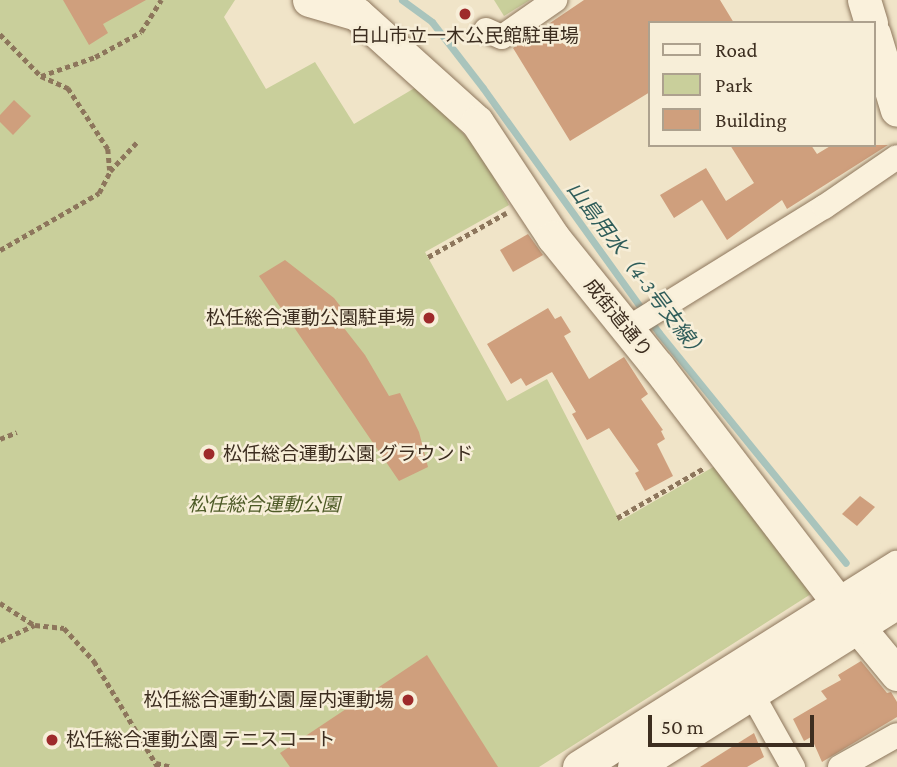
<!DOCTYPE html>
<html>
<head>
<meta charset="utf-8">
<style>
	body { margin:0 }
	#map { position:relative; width:897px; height:767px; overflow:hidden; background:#f0e4c8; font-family:"Crimson Pro","Noto Sans JP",serif }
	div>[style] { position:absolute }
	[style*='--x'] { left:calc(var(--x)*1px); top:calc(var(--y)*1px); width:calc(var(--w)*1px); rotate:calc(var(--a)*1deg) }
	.green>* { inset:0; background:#c9cf9b }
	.stream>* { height:7px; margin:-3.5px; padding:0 3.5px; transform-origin:3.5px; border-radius:3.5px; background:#a9c4bc }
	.building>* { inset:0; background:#cf9f7d }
	.path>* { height:4.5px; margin-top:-2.25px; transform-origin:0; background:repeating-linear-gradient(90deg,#8d765c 0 5px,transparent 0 8.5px) }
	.roads { filter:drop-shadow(0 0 2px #8d765c) drop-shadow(0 0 2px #8d765c) }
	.street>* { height:24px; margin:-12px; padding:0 12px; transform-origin:12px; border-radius:12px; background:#faf1dc }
	.secondary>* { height:33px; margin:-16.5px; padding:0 16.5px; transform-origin:16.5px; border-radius:16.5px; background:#faf1dc }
	.dots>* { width:19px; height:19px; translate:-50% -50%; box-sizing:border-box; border:4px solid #f7eed8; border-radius:50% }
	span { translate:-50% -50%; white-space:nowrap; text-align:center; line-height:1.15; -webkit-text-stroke:5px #f7eed8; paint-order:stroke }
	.poi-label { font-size:19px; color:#3d2e20 }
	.right { translate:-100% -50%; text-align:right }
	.left { translate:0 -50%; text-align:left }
	.street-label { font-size:19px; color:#3d2e20 }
	.park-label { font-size:19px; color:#4d5a26; font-style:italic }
	.water-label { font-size:21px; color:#2f5d5a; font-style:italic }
	.legend { position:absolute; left:648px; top:21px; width:228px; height:126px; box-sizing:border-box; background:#f7eed8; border:2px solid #ada18e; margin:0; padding:9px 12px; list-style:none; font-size:21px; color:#3d2e20 }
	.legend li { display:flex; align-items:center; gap:14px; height:35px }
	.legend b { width:35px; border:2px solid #ada18e }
	.scale { position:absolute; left:648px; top:715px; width:166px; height:32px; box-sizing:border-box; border:4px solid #3d2e20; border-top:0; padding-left:9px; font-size:21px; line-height:24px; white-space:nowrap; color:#3d2e20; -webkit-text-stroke:5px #f7eed8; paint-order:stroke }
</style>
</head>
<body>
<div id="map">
	<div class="green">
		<i style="clip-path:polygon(0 0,235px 0,224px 17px,266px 89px,315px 62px,354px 124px,418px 86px,481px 152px,509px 205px,425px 252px,507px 401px,547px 379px,620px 521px,715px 466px,811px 594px,539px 767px,0 767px)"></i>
		<i style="clip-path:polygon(494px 0,530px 0,504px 16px)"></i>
	</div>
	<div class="stream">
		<i style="--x:402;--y:0;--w:37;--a:36"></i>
		<i style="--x:432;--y:22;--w:83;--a:52.3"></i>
		<i style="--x:483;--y:88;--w:302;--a:54.3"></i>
		<i style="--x:659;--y:333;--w:296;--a:50.9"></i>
	</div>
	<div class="building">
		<i style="clip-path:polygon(63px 0,146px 0,103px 24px,108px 33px,89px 45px)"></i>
		<i style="clip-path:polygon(584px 0,720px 0,734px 23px,650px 23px,650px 92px,570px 141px,513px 48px)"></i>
		<i style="clip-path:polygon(14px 100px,31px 116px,13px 135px,0 122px,0 115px)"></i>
		<i style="clip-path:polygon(730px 145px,811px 145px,817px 154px,832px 145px,888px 145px,787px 209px,782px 200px,727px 240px,702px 200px,674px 218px,660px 195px,706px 168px,726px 201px,754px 183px)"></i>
		<i style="clip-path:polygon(528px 234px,543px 255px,513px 272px,500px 250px)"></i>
		<i style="clip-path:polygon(285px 260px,334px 298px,341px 307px,333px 314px,365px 355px,389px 396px,400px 393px,419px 432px,428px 467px,399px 481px,259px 276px)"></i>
		<i style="clip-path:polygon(548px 308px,555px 319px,561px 316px,571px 332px,564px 336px,589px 379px,624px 357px,648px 394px,641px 399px,663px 430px,661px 431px,665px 439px,657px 444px,673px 476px,645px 491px,635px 473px,639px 471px,609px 428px,587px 440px,572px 414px,576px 412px,552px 372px,526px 386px,521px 378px,511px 384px,487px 344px)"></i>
		<i style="clip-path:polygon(860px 496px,875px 507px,857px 526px,842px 514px)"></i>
		<i style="clip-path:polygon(427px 655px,498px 767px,290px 767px,280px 753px)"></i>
		<i style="clip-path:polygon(861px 661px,887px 693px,891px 692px,897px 702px,897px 717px,822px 762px,811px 737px,804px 741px,793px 719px,827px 699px,821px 691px,841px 680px,838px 675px)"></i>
		<i style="clip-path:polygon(754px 733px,764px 757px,747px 767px,700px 767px)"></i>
	</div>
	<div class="path">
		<i style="--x:0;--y:34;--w:59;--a:45.7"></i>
		<i style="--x:41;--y:76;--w:57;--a:-19.4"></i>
		<i style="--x:95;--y:57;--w:52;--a:-28.5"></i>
		<i style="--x:141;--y:32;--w:38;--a:-58"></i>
		<i style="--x:41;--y:76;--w:30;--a:24"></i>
		<i style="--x:68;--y:88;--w:73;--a:56.7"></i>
		<i style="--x:108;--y:149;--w:21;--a:85"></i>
		<i style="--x:0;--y:250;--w:114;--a:-29.9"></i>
		<i style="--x:99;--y:193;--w:25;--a:-63"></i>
		<i style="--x:110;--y:171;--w:40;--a:-47"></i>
		<i style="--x:428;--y:257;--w:90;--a:-29.4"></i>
		<i style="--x:0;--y:439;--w:18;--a:-22"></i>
		<i style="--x:617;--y:518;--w:100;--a:-29.9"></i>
		<i style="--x:0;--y:603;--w:40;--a:32.9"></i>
		<i style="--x:0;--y:641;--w:38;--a:-25"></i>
		<i style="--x:35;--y:625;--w:29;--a:6"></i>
		<i style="--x:64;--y:628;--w:45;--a:47.7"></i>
		<i style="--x:94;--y:661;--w:124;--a:58.9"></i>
		<i style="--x:156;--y:763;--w:16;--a:14"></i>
	</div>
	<div class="roads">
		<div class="street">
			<i style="--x:486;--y:30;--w:17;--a:24"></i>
			<i style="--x:502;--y:37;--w:65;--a:-34.9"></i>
			<i style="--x:627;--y:329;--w:232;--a:-31.8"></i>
			<i style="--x:824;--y:207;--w:88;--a:-34.4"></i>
			<i style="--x:752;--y:694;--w:84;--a:60.7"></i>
			<i style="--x:840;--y:767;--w:65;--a:-29.3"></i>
		</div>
		<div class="secondary">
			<i style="--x:309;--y:0;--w:50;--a:16.3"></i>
			<i style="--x:357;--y:14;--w:161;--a:42"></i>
			<i style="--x:477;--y:122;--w:138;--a:56.5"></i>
			<i style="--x:553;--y:237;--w:167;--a:51.1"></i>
			<i style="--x:658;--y:367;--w:298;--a:52.6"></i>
			<i style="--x:839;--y:604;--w:91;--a:50.4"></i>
			<i style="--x:864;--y:0;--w:24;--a:73"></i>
			<i style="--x:874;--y:34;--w:79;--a:73.2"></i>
			<i style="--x:579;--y:767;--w:376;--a:-32.2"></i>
			<i style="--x:634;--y:767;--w:310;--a:-32.1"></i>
		</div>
	</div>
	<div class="dots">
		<i style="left:465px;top:14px;background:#9e2a2b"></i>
		<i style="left:429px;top:318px;background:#9e2a2b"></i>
		<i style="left:209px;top:454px;background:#9e2a2b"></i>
		<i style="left:408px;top:700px;background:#9e2a2b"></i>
		<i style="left:52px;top:740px;background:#9e2a2b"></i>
	</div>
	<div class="poi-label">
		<span style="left:465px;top:36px">白山市立一木公民館駐車場</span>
		<span class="right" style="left:415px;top:318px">松任総合運動公園駐車場</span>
		<span class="left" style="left:223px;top:454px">松任総合運動公園 グラウンド</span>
		<span class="right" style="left:394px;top:700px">松任総合運動公園 屋内運動場</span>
		<span class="left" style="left:66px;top:740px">松任総合運動公園 テニスコート</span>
	</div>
	<div class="street-label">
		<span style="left:618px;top:318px;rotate:51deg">成街道通り</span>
	</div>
	<div class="park-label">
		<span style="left:264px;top:505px">松任総合運動公園</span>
	</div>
	<div class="water-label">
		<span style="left:637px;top:271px;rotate:53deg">山島用水（4-3号支線）</span>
	</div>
	<ul class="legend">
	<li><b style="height:9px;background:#faf1dc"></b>Road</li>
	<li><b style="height:19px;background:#c9cf9b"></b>Park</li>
	<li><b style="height:19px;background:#cf9f7d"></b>Building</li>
	</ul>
	<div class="scale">50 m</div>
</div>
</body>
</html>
